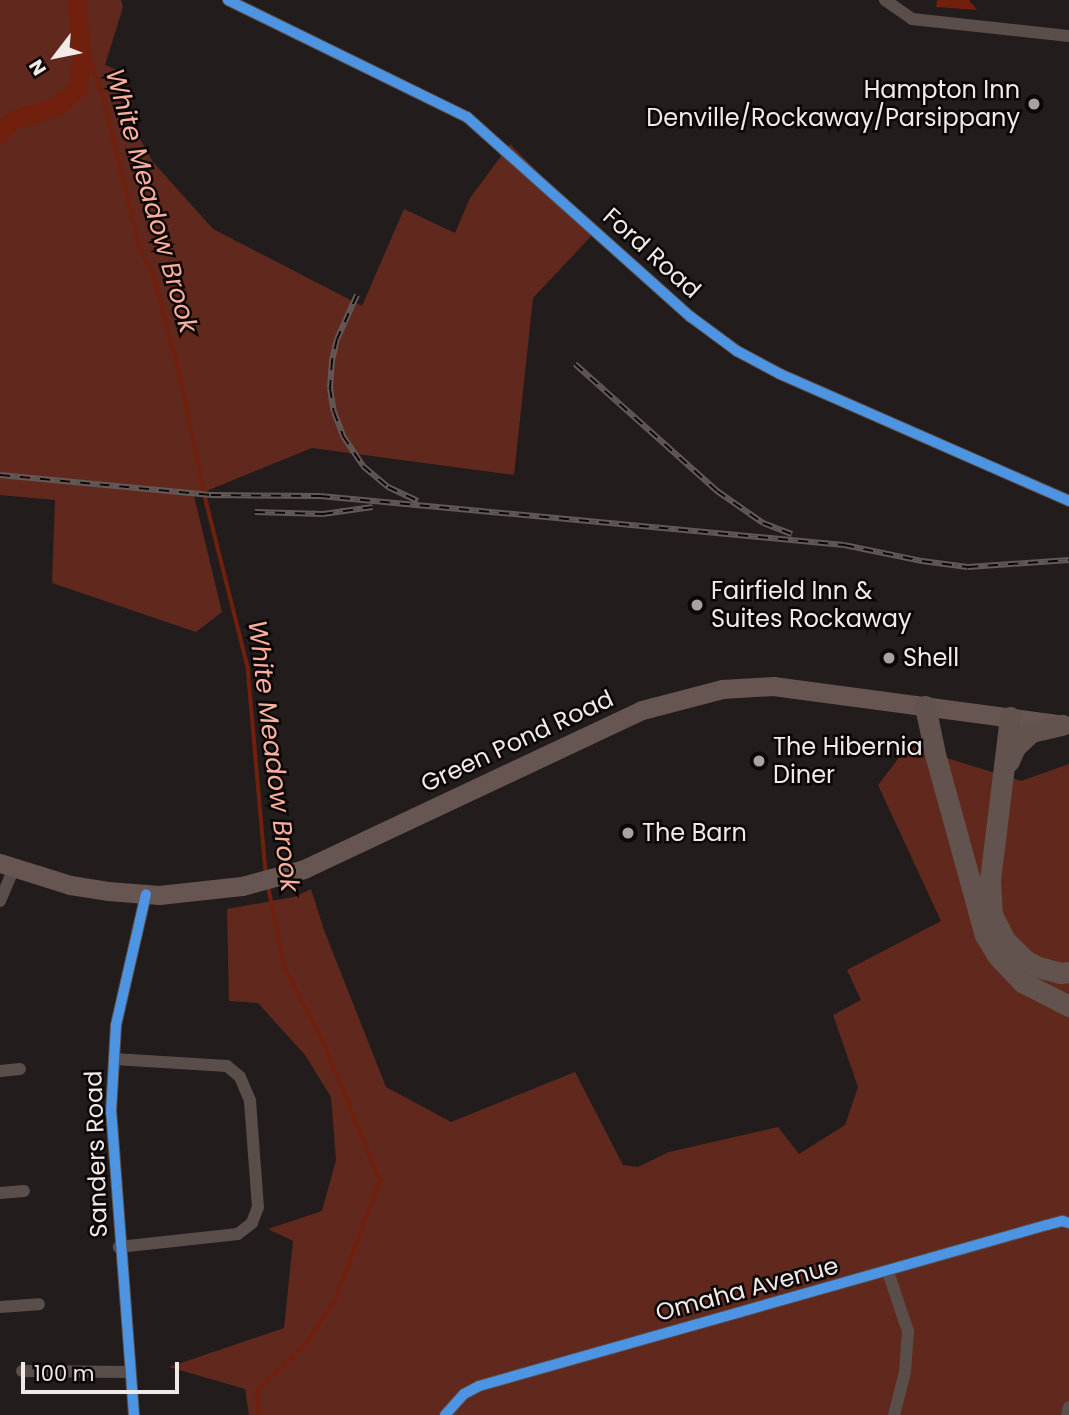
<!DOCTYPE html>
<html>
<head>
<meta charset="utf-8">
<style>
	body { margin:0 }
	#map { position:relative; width:1069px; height:1415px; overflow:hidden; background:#221d1c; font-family:Poppins,sans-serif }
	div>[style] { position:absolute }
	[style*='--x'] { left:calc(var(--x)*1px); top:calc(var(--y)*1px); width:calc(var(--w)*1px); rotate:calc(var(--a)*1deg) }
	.green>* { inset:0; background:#61291d }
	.water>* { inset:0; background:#71200d }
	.stream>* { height:3.5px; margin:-1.75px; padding:0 1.75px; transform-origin:1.75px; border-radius:1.75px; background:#71200d }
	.river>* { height:19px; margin:-9.5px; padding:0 9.5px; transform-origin:9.5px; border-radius:9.5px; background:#71200d }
	.minor>* { height:12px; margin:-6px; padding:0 6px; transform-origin:6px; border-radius:6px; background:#5a4e4b }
	.primary>* { height:19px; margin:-9.5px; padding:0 9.5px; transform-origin:9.5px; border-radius:9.5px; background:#675551 }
	.motorway>* { height:21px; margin:-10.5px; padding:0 10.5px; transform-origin:10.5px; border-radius:10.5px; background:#63534e }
	.rail>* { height:6px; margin-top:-3px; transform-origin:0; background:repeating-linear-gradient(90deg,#0b0706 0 10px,#625958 0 20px); box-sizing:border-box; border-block:2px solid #625958 }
	.cycleway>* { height:10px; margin:-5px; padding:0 5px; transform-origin:5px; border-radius:5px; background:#4d94e3 }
	.dots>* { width:19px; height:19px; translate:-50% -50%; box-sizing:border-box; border:4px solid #0b0706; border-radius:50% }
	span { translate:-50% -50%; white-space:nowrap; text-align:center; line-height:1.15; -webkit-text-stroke:5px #0b0706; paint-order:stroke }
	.poi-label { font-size:24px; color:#f1eae8 }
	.right { translate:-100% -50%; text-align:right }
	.left { translate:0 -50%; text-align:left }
	.street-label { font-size:24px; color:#f1eae8 }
	.water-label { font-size:26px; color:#fbaf9d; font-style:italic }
	.north { position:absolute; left:21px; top:21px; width:70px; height:70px; -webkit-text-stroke:5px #0b0706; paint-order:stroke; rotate:238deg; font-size:19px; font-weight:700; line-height:28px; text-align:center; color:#f1eae8 }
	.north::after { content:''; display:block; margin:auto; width:24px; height:32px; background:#f1eae8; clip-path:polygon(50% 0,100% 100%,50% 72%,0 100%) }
	.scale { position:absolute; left:21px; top:1362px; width:158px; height:32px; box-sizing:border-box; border:4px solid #f1eae8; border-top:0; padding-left:9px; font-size:21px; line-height:24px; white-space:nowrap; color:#f1eae8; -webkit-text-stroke:5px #0b0706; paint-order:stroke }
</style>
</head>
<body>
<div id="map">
	<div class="green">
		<i style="clip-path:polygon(0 0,121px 0,123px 7px,105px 65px,120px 71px,121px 106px,153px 162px,213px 229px,362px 306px,404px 209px,455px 233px,470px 198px,510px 144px,596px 231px,533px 298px,514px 475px,312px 448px,194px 496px,222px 612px,196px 632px,52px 583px,55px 500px,0 495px)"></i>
		<i style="clip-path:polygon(908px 746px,1021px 781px,1069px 764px,1069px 1415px,249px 1415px,245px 1389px,169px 1367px,284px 1328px,293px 1241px,268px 1229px,322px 1211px,336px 1160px,331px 1097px,305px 1055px,258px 1003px,229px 1001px,227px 909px,294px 897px,311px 889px,324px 930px,386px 1087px,451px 1122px,575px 1072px,623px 1165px,638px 1167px,669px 1152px,778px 1127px,799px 1154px,845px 1125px,858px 1087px,833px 1015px,861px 1000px,847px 970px,941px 921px,878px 785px)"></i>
	</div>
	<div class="water">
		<i style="clip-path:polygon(937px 0,969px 0,977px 10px,936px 7px)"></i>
	</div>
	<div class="stream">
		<i style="--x:77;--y:21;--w:83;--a:71.1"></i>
		<i style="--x:104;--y:100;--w:155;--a:76.2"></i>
		<i style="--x:141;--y:251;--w:26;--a:62"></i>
		<i style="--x:153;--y:274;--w:86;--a:74.5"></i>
		<i style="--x:176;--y:357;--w:150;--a:78.1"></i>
		<i style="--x:207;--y:504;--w:168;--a:75.9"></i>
		<i style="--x:248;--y:667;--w:205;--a:85"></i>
		<i style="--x:259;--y:1415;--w:24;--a:-95"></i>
		<i style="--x:257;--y:1391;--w:68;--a:-43.8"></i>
		<i style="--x:306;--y:1344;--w:53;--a:-56.6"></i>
		<i style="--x:335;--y:1300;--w:127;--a:-69.3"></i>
		<i style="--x:380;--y:1181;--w:150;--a:-112.3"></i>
		<i style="--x:323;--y:1042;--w:85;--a:-117.5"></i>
		<i style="--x:284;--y:967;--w:83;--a:-101.2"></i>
	</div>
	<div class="river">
		<i style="--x:0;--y:133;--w:18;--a:-45"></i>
		<i style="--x:13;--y:120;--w:46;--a:-17.7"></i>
		<i style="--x:57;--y:106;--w:26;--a:-40"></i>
		<i style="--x:77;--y:89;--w:32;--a:-81"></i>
		<i style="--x:82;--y:57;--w:57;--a:-96"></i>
	</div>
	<div class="minor">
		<i style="--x:228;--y:0;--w:266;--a:26.1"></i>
		<i style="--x:467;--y:117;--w:300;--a:41.8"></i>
		<i style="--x:691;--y:317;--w:57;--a:36.5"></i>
		<i style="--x:737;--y:351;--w:49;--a:28.1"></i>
		<i style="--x:780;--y:374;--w:316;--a:23.7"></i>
		<i style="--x:885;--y:0;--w:33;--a:35"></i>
		<i style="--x:912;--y:19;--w:158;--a:6.2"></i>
		<i style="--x:0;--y:901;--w:36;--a:-67"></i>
		<i style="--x:114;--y:1059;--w:113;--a:3.5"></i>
		<i style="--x:227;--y:1066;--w:17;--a:40"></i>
		<i style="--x:240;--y:1077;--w:26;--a:67"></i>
		<i style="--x:250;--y:1101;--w:106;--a:85.7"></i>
		<i style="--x:258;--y:1207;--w:17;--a:111"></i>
		<i style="--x:252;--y:1223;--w:18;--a:142"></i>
		<i style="--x:238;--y:1234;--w:120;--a:173.8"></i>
		<i style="--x:0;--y:1071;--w:20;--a:-6"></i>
		<i style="--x:0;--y:1193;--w:24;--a:-5"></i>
		<i style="--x:888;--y:1272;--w:62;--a:71.3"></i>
		<i style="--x:908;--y:1331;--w:41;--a:94.2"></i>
		<i style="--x:905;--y:1372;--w:44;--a:104.3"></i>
		<i style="--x:0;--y:1307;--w:39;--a:-4"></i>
		<i style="--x:22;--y:1371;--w:108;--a:0.5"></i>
		<i style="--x:134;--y:1415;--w:304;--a:-94.3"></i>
		<i style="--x:111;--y:1112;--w:87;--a:-86.7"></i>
		<i style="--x:116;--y:1025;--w:134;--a:-77.1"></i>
		<i style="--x:445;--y:1415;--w:28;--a:-48"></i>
		<i style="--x:464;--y:1394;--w:17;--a:-28"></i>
		<i style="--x:479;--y:1386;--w:590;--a:-15.83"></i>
		<i style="--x:1047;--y:1225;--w:16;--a:-15"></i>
		<i style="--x:1062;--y:1221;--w:7;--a:16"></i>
		<i style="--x:1067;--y:1415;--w:8;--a:-76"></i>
	</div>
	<div class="primary">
		<i style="--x:0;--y:863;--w:73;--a:17.4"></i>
		<i style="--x:70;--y:885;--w:38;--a:9"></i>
		<i style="--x:108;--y:891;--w:51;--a:4.5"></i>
		<i style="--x:159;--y:895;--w:83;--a:-6.2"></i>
		<i style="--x:242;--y:886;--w:64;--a:-15.3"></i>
		<i style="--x:304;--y:869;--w:374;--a:-25.2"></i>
		<i style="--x:642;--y:710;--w:83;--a:-14.7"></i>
		<i style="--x:722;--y:689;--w:51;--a:-3.4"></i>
		<i style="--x:773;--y:686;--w:288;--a:7.6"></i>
	</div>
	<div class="motorway">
		<i style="--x:925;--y:706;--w:49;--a:78.2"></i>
		<i style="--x:935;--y:754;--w:188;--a:74.6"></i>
		<i style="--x:985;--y:935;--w:23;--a:59"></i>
		<i style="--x:997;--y:955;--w:37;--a:47"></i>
		<i style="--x:1022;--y:982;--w:53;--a:27.1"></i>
		<i style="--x:1010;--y:717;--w:163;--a:97"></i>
		<i style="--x:990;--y:879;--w:35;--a:87"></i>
		<i style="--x:992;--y:914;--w:28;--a:64"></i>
		<i style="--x:1004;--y:939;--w:30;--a:45"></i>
		<i style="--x:1025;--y:960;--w:15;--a:28"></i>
		<i style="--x:1038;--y:967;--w:23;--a:15"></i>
		<i style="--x:1060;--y:973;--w:9;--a:-6"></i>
		<i style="--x:1009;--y:761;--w:15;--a:-67"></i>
		<i style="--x:1015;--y:747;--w:22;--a:-43"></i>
		<i style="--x:1031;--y:732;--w:32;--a:-13"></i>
	</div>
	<div class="rail">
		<i style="--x:357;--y:295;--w:48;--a:114.4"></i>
		<i style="--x:337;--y:339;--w:22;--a:103"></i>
		<i style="--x:332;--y:360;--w:28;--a:94"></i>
		<i style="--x:330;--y:388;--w:24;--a:81"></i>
		<i style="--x:334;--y:412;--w:26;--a:69"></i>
		<i style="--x:343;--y:436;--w:36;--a:56"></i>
		<i style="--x:363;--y:466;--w:33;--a:40"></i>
		<i style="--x:388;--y:487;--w:33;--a:25"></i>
		<i style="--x:575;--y:364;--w:191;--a:41.8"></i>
		<i style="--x:717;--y:491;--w:56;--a:34.8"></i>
		<i style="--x:763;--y:523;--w:31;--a:21"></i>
		<i style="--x:0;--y:475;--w:212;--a:5.4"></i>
		<i style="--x:211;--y:495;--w:109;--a:0.5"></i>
		<i style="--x:320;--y:496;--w:526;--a:5.34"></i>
		<i style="--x:844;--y:545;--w:80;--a:11.6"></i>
		<i style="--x:922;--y:561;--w:46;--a:7.4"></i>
		<i style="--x:968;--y:567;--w:101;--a:-4"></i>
		<i style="--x:255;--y:512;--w:68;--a:1.7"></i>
		<i style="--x:323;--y:514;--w:50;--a:-8"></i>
	</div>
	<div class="cycleway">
		<i style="--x:228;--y:0;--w:266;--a:26.1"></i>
		<i style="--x:467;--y:117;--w:300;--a:41.8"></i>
		<i style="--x:691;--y:317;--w:57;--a:36.5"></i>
		<i style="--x:737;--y:351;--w:49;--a:28.1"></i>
		<i style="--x:780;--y:374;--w:316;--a:23.7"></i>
		<i style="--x:134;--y:1415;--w:304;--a:-94.3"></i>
		<i style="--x:111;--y:1112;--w:87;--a:-86.7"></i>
		<i style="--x:116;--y:1025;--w:134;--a:-77.1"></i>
		<i style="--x:445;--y:1415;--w:28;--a:-48"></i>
		<i style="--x:464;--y:1394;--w:17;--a:-28"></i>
		<i style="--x:479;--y:1386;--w:590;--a:-15.83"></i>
		<i style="--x:1047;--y:1225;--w:16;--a:-15"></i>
		<i style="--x:1062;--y:1221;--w:7;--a:16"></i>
	</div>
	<div class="dots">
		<i style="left:1034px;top:104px;background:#a9a2a1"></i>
		<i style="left:697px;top:605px;background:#a9a2a1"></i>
		<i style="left:889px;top:658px;background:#a9a2a1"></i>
		<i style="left:759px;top:761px;background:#a9a2a1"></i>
		<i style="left:628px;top:833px;background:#a9a2a1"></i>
	</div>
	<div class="poi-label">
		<span class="right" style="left:1020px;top:104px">Hampton Inn<br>Denville/Rockaway/Parsippany</span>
		<span class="left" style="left:711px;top:605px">Fairfield Inn &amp;<br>Suites Rockaway</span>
		<span class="left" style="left:903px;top:658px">Shell</span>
		<span class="left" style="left:773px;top:761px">The Hibernia<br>Diner</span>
		<span class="left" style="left:642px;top:833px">The Barn</span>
	</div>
	<div class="street-label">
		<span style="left:652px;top:253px;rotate:42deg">Ford Road</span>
		<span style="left:517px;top:741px;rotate:-25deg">Green Pond Road</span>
		<span style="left:96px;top:1154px;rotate:-92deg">Sanders Road</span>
		<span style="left:747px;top:1289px;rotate:-15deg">Omaha Avenue</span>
	</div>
	<div class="water-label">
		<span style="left:151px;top:201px;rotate:74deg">White Meadow Brook</span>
		<span style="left:273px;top:756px;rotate:83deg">White Meadow Brook</span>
	</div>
	<div class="north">N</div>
	<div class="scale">100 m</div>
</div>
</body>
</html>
